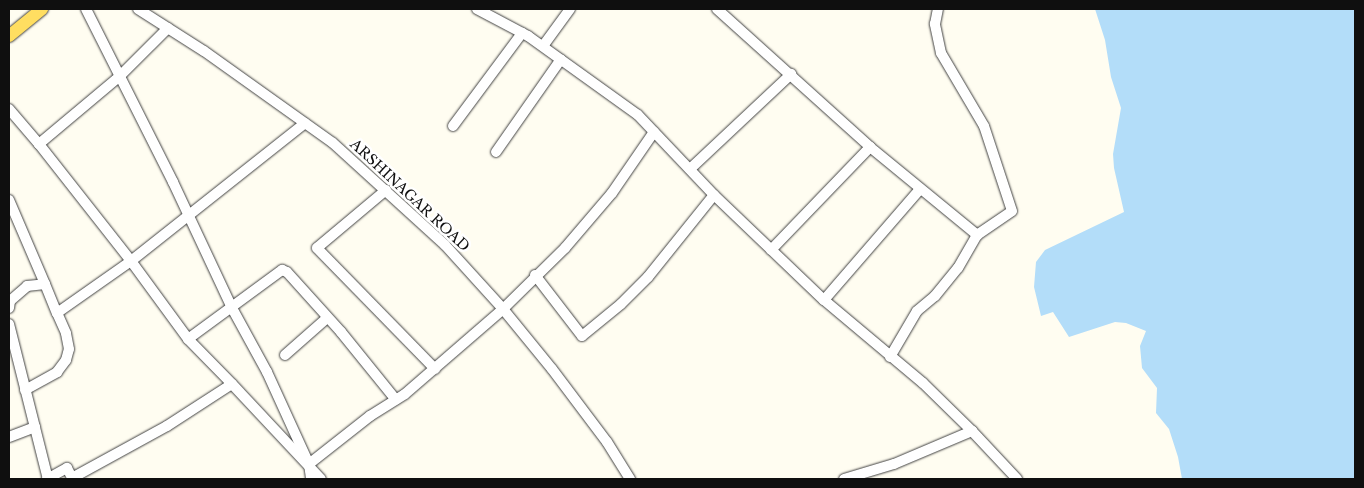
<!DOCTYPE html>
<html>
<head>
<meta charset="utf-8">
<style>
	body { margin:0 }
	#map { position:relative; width:1364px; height:488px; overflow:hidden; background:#fffdf1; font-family:"Libre Baskerville",serif }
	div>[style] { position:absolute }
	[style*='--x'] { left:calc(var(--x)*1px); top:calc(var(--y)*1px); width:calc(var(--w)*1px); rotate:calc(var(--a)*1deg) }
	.water>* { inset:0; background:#b3ddf9 }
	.roads { filter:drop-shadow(0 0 1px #424242) drop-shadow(0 0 1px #424242) }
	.minor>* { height:10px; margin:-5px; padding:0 5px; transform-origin:5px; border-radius:5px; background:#fff }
	.major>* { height:12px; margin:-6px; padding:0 6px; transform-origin:6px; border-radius:6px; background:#ffde61 }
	span { translate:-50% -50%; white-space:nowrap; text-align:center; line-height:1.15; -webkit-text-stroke:5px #fff; paint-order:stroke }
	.street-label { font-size:14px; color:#0f0f0f }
	.frame { position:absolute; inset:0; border:10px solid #0f0f0f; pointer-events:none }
</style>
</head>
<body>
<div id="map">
	<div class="water">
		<i style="clip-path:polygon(1095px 9px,1355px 9px,1355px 479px,1182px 479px,1178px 457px,1169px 429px,1156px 413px,1157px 388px,1142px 368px,1140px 346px,1146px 331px,1126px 323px,1115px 322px,1069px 337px,1053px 312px,1041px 316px,1034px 287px,1036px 262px,1045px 250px,1124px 212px,1114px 168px,1113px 154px,1121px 108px,1111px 77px,1105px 40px)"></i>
	</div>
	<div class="roads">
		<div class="minor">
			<i style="--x:86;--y:9;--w:194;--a:63.3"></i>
			<i style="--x:173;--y:182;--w:139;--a:64.9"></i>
			<i style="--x:232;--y:308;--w:73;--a:61.3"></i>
			<i style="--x:267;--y:372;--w:101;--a:65.5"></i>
			<i style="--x:309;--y:464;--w:15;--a:82"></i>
			<i style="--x:138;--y:9;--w:78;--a:32.5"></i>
			<i style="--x:204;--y:51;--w:158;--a:35.5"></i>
			<i style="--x:333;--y:143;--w:151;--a:42.3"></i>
			<i style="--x:445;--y:245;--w:86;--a:47.8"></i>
			<i style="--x:503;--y:309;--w:77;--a:50.8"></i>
			<i style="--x:552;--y:369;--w:91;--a:53"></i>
			<i style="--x:607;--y:442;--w:44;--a:58.1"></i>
			<i style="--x:477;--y:9;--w:58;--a:27.9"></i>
			<i style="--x:528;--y:36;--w:135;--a:35.7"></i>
			<i style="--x:638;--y:115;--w:110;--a:46.5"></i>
			<i style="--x:714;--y:195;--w:152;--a:43.7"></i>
			<i style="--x:824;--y:300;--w:129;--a:40"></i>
			<i style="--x:923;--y:383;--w:69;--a:44.4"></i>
			<i style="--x:717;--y:9;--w:206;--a:42"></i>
			<i style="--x:870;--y:147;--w:139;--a:39.4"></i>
			<i style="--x:977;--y:235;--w:42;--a:-34.4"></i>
			<i style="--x:1012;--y:211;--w:89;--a:-108.2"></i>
			<i style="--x:984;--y:126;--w:85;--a:-120.5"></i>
			<i style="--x:941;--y:53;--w:30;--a:-102"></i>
			<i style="--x:935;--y:24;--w:15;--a:-79"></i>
			<i style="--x:168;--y:28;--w:68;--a:135"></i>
			<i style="--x:120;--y:76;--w:106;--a:140"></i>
			<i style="--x:39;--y:144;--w:149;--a:51.8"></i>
			<i style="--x:131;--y:261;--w:222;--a:-38.4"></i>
			<i style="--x:543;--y:46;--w:46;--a:-53.9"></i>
			<i style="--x:9;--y:109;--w:46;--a:49.4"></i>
			<i style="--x:453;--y:126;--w:116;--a:-53.4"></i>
			<i style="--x:496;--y:152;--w:113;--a:-55"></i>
			<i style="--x:690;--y:169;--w:139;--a:-43.2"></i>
			<i style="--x:386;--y:190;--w:90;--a:140"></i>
			<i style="--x:317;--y:248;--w:169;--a:45.7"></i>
			<i style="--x:9;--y:200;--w:91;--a:66.8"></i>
			<i style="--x:771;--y:250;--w:143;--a:-46.1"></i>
			<i style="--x:535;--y:275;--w:77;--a:52.4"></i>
			<i style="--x:582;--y:336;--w:50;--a:-39.4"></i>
			<i style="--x:621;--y:304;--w:38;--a:-45"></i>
			<i style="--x:648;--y:277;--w:105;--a:-51.2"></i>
			<i style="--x:824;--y:300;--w:147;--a:-49.1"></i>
			<i style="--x:9;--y:308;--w:7;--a:-82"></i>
			<i style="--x:10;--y:301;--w:23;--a:-41"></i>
			<i style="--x:27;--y:286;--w:18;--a:-6"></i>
			<i style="--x:45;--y:284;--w:31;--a:68"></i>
			<i style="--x:57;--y:313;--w:90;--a:-35.1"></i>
			<i style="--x:131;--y:261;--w:97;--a:53.8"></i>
			<i style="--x:188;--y:339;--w:63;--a:45.6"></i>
			<i style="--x:232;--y:384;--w:130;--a:46.9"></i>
			<i style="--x:9;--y:324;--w:160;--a:75.9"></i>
			<i style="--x:188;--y:339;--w:117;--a:-36.3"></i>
			<i style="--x:282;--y:270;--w:5;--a:22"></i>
			<i style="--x:287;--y:272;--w:81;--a:48"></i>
			<i style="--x:341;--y:332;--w:87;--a:51"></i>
			<i style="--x:285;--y:355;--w:56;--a:-41.4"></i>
			<i style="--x:890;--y:357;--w:53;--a:-59.6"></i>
			<i style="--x:917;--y:311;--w:23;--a:-40"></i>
			<i style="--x:935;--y:296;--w:36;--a:-51"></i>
			<i style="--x:958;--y:268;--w:38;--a:-60"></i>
			<i style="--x:25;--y:390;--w:37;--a:-29"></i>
			<i style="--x:57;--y:372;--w:15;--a:-53"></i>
			<i style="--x:66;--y:360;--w:11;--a:-75"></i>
			<i style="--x:69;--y:349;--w:16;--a:-101"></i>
			<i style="--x:66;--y:333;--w:22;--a:-114"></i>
			<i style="--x:9;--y:437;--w:28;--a:-21"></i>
			<i style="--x:309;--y:464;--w:78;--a:-38.2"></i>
			<i style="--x:370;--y:416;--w:41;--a:-32.2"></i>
			<i style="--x:405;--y:394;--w:130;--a:-40.9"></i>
			<i style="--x:503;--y:309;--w:87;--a:-44.5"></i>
			<i style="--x:565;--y:248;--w:72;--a:-49.5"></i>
			<i style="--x:612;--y:193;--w:74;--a:-55.5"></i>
			<i style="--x:47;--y:479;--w:23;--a:-29"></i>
			<i style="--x:67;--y:468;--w:11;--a:63"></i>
			<i style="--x:72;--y:478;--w:108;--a:-28.7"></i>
			<i style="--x:167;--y:426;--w:77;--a:-32.9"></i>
			<i style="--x:844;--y:479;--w:52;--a:-16.7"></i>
			<i style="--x:894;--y:464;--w:85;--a:-22.9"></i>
			<i style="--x:972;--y:431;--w:66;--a:46.8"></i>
		</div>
		<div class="major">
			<i style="--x:9;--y:36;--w:43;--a:-39.3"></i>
		</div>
	</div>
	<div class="street-label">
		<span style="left:410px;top:195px;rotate:43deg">ARSHINAGAR ROAD</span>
	</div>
	<div class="frame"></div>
</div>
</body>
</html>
